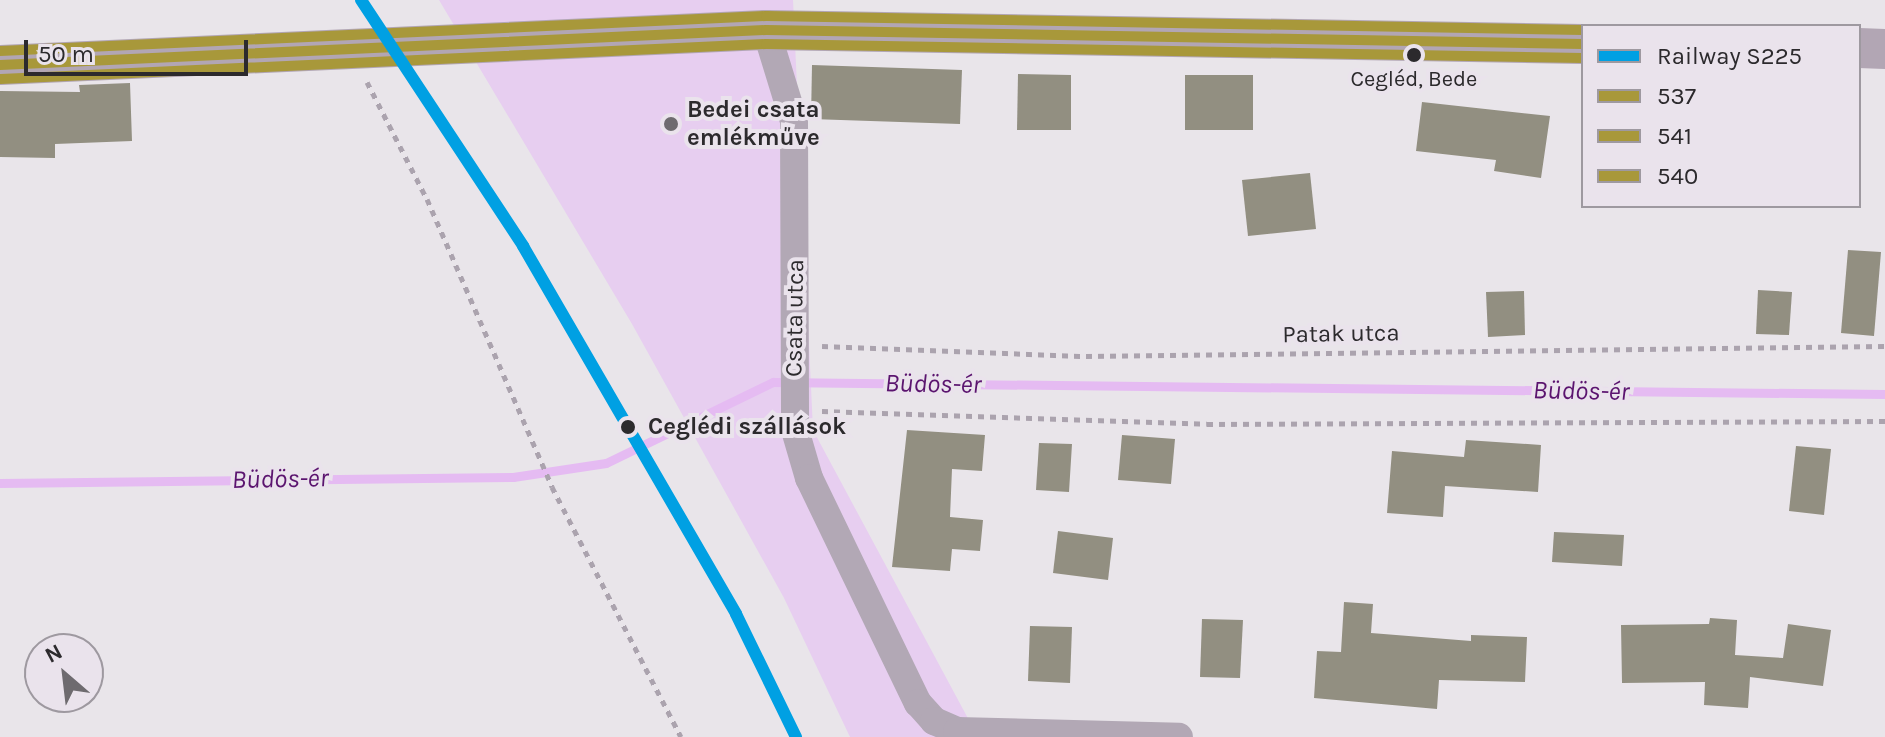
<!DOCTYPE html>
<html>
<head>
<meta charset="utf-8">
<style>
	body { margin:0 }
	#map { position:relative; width:1885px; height:737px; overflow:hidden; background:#e9e5ea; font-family:Karla,sans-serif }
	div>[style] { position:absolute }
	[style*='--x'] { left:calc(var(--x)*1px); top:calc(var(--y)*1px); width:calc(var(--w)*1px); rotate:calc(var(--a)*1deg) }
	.green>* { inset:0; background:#e7cef0 }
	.stream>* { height:9px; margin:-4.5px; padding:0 4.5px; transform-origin:4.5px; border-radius:4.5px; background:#e5bbf2 }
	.building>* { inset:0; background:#928f81 }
	.path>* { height:5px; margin-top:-2.5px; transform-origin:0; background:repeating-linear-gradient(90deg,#aba3ae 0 6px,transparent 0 12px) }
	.minor>* { height:28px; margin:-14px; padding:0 14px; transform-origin:14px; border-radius:14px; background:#b2a8b5 }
	.secondary>* { height:40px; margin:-20px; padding:0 20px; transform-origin:20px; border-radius:20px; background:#b2a6b4 }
	.bus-1>* { height:10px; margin:-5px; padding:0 5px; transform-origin:5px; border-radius:5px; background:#a8983a }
	.bus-2>* { height:10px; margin:-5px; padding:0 5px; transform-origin:5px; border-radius:5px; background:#a8983a }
	.bus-3>* { height:10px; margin:-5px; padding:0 5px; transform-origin:5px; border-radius:5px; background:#a8983a }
	.rail-1>* { height:12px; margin:-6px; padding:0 6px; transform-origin:6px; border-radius:6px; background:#00a0e3 }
	.dots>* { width:22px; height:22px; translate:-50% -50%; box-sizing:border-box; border:4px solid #eae3ec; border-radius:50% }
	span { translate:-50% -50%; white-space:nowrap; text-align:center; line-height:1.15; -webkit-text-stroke:8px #eae3ec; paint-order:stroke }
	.bus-label { font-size:22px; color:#2c2a2d }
	.poi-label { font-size:24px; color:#2c2a2d; font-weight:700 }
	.left { translate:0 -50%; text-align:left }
	.street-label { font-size:24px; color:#2c2a2d }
	.stop-label { font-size:24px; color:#2c2a2d; font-weight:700 }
	.water-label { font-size:26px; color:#5b146f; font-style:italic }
	.legend { position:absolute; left:1581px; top:24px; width:280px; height:184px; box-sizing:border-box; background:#eae3ec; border:2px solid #9e99a0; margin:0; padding:10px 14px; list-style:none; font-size:24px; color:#2c2a2d }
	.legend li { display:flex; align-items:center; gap:16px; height:40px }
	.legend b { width:40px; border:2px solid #9e99a0 }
	.north { position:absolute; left:24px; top:633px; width:80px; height:80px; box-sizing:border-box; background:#eae3ec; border:2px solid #9e99a0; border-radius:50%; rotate:332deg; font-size:22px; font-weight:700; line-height:32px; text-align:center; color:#2c2a2d }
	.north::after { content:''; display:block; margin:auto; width:28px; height:36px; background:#6e6b6f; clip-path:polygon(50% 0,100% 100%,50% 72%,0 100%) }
	.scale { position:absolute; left:24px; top:40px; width:224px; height:36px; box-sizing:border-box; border:4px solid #2c2a2d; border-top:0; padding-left:10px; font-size:24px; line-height:28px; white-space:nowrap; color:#2c2a2d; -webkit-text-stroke:6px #eae3ec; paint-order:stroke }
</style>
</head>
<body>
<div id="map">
	<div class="green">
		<i style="clip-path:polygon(439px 0,793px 0,813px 430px,978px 737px,850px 737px,784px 598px,632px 324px)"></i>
	</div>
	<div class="stream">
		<i style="--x:0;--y:483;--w:513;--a:-0.67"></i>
		<i style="--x:513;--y:477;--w:94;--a:-8.6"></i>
		<i style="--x:606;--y:463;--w:186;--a:-25.9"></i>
		<i style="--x:773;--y:382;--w:1112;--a:0.62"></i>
	</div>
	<div class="building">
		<i style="clip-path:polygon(812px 65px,962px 70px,960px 124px,811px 119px)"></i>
		<i style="clip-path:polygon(1018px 74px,1071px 75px,1071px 130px,1017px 130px)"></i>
		<i style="clip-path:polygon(1185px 75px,1253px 75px,1253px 130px,1185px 130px)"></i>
		<i style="clip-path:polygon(130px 83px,132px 141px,55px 144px,55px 158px,0 157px,0 91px,80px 92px,79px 85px)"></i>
		<i style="clip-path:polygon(1422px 102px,1550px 116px,1541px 178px,1494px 171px,1496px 160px,1416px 151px)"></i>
		<i style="clip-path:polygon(1310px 173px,1316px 229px,1248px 236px,1242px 180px)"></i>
		<i style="clip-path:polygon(1848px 250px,1881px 252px,1874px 336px,1841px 333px)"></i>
		<i style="clip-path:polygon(1758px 290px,1792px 292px,1789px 335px,1756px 334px)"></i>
		<i style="clip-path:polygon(1524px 291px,1525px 335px,1488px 337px,1486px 292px)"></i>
		<i style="clip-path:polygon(907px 430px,985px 435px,982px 471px,952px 469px,950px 517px,983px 520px,980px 551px,952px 549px,950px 571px,892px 567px)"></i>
		<i style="clip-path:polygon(1122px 435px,1175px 439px,1171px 484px,1118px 480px)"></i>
		<i style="clip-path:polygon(1466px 440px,1541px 445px,1538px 492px,1445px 486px,1443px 517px,1387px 513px,1392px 451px,1464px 457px)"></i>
		<i style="clip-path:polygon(1039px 443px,1072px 444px,1069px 492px,1036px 490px)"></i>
		<i style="clip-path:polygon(1796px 446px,1831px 449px,1824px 515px,1789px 511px)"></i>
		<i style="clip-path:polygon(1058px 531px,1113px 538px,1108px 580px,1053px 573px)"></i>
		<i style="clip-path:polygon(1554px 532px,1624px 535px,1622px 566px,1552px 562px)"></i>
		<i style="clip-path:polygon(1344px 602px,1373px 604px,1371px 633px,1471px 641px,1471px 635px,1527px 637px,1525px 682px,1439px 680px,1437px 709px,1314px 698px,1317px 651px,1341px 652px)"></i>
		<i style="clip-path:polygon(1710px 618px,1737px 620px,1735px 655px,1783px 658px,1788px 624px,1831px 630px,1823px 686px,1750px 677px,1748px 708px,1704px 705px,1705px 682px,1622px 683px,1621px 625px,1709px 624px)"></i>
		<i style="clip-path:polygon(1202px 619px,1243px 620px,1240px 678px,1200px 677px)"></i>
		<i style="clip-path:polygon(1030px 626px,1072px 627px,1070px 683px,1028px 681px)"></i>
	</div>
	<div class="path">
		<i style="--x:367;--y:82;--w:131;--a:62.9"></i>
		<i style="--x:427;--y:199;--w:314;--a:66.5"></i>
		<i style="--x:552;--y:487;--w:281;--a:62.7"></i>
		<i style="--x:822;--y:346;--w:264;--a:2.2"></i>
		<i style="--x:1086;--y:356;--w:799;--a:-0.72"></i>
		<i style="--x:822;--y:411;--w:385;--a:1.9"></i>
		<i style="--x:1207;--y:424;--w:678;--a:-0.25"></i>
	</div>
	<div class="minor">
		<i style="--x:766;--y:30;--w:95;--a:72.9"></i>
		<i style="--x:794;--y:121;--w:309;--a:89.8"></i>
		<i style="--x:795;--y:430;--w:50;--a:73.7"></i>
		<i style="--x:809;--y:478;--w:250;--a:64.2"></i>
		<i style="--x:918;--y:703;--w:24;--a:48"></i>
		<i style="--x:934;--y:721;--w:25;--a:23"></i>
		<i style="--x:957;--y:731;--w:222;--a:1.5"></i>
	</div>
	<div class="secondary">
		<i style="--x:1859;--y:48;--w:26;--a:2"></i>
		<i style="--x:0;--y:65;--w:767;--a:-2.62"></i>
		<i style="--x:766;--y:30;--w:817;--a:0.98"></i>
	</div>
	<div class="bus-1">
		<i style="--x:0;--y:65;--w:767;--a:-2.62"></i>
		<i style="--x:766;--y:30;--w:817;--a:0.98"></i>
	</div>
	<div class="bus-2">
		<i style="--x:1;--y:79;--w:766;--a:-2.62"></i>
		<i style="--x:766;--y:44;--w:817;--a:0.98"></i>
	</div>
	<div class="bus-3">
		<i style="--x:0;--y:51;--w:767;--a:-2.62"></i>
		<i style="--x:766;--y:16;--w:817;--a:0.98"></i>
	</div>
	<div class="rail-1">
		<i style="--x:361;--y:0;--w:295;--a:56.6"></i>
		<i style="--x:523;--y:246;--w:425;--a:59.9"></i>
		<i style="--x:736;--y:614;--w:137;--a:64"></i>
	</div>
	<div class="dots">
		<i style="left:1414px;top:55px;background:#2c2a2d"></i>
		<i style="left:671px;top:124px;background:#6e6b6f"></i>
		<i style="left:628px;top:427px;background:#2c2a2d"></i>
	</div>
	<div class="bus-label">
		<span style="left:1414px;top:80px">Cegléd, Bede</span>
	</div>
	<div class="poi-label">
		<span class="left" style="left:687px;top:124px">Bedei csata<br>emlékműve</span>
	</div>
	<div class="street-label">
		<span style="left:795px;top:318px;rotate:-89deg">Csata utca</span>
		<span style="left:1341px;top:334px;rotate:-1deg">Patak utca</span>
	</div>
	<div class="stop-label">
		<span class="left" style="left:648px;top:427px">Ceglédi szállások</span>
	</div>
	<div class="water-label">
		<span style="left:933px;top:384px;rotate:1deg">Büdös-ér</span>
		<span style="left:1581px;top:391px;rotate:1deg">Büdös-ér</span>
		<span style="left:280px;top:479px;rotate:-1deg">Büdös-ér</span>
	</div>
	<ul class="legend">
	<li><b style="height:10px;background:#00a0e3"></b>Railway S225</li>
	<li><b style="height:10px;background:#a8983a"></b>537</li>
	<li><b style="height:10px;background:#a8983a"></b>541</li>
	<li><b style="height:10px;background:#a8983a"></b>540</li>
	</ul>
	<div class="north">N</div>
	<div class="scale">50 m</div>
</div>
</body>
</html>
